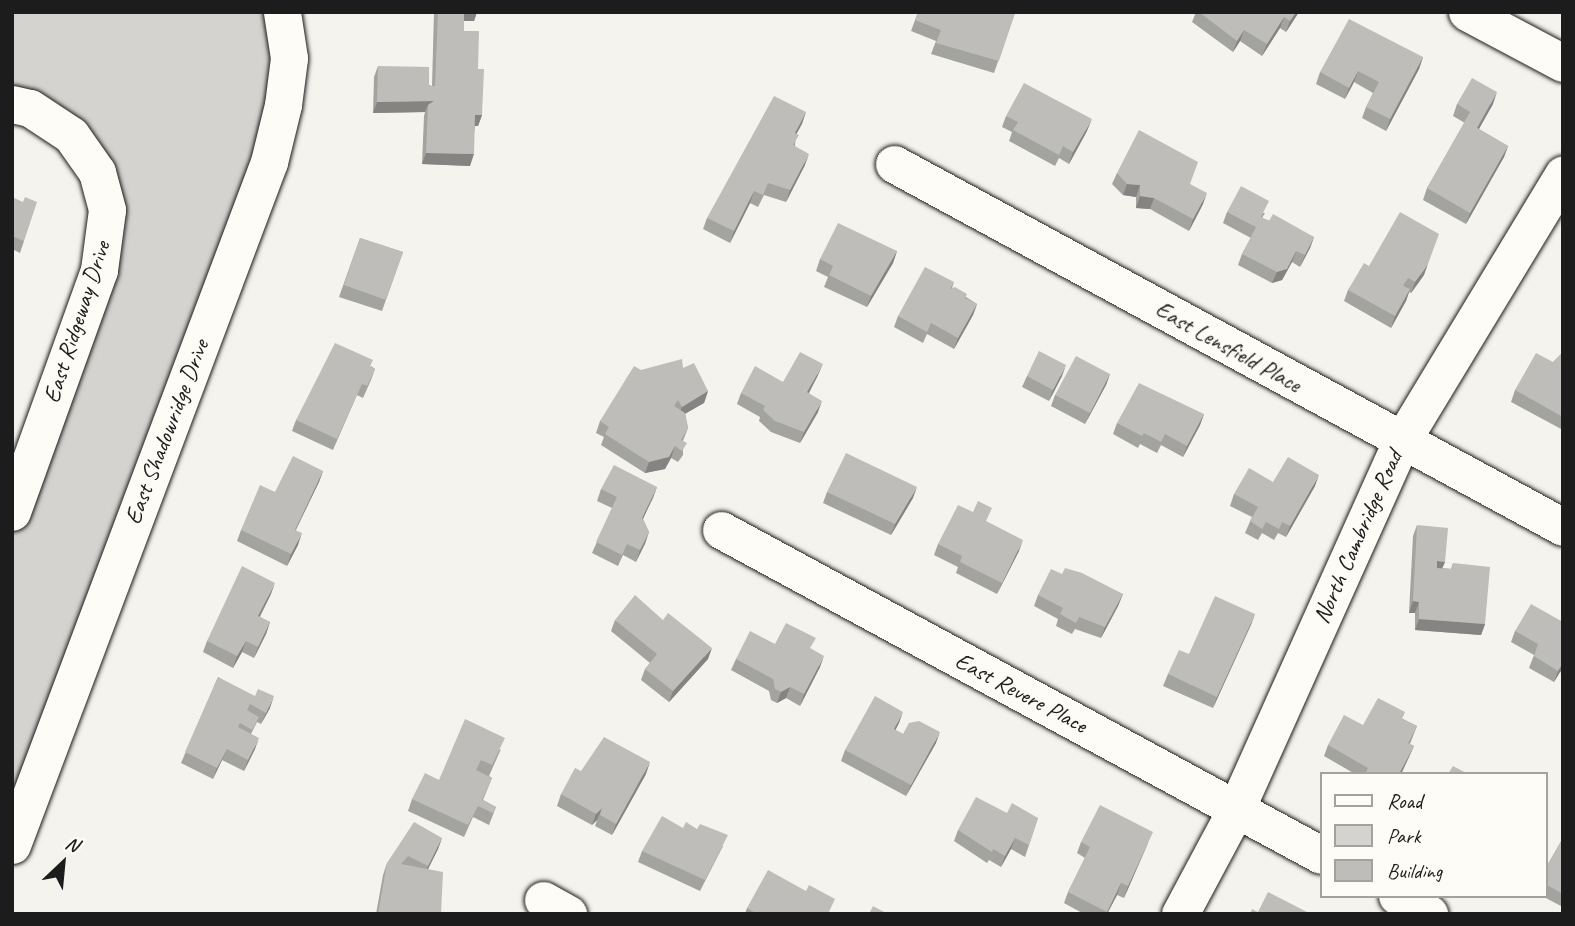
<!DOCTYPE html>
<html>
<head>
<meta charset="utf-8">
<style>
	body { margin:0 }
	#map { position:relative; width:1575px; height:926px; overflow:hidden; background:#f4f3ee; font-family:Caveat,sans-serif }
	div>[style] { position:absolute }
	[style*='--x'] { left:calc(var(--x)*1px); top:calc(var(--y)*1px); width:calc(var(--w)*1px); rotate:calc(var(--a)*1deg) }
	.green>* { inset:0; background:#d4d3cf }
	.roads { filter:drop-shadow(0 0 2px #1c1c1c) drop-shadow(0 0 2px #1c1c1c) }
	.minor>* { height:37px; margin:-18.5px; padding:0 18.5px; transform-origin:18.5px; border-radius:18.5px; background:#fdfcf7 }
	.wall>* { inset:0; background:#a3a3a0 }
	.shaded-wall>* { inset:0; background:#858482 }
	.building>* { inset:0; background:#bebdba }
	span { translate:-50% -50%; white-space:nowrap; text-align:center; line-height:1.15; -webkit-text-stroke:5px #fdfcf7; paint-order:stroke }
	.street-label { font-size:24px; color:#1c1c1c }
	.frame { position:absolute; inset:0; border:14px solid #1c1c1c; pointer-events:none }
	.legend { position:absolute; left:1320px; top:772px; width:228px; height:126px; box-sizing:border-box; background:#fdfcf7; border:2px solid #a3a29f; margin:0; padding:9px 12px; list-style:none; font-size:21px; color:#1c1c1c }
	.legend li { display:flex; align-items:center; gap:14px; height:35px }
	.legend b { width:35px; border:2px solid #a3a29f }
	.north { position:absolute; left:28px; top:828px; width:70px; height:70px; -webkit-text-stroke:5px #fdfcf7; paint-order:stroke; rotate:26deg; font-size:19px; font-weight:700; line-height:28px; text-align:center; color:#1c1c1c }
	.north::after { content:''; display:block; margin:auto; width:24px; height:32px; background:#1c1c1c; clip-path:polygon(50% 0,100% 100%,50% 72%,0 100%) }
</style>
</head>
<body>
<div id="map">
	<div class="green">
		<i style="clip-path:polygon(12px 12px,282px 12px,289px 58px,12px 845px,12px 512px,99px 270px,97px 172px,12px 104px)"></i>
	</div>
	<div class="roads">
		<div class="minor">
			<i style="--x:1467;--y:12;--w:109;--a:28"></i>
			<i style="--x:12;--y:104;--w:18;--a:13"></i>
			<i style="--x:30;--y:108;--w:49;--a:33.4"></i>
			<i style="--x:71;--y:135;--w:45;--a:54.9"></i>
			<i style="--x:97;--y:172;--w:39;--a:75"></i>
			<i style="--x:107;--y:210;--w:61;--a:97.6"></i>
			<i style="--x:99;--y:270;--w:257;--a:109.8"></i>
			<i style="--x:894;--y:164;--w:761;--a:28.48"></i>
			<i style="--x:721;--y:530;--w:682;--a:28.44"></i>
			<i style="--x:12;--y:845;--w:730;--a:-69.38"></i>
			<i style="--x:269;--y:162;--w:59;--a:-76.2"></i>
			<i style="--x:283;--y:105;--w:47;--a:-82.7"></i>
			<i style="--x:289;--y:58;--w:47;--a:-98.7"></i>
			<i style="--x:1397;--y:896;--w:37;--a:29"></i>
			<i style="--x:543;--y:900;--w:29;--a:29"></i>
			<i style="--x:1180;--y:914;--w:119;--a:-61.9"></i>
			<i style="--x:1236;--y:809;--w:402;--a:-65.8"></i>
			<i style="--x:1401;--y:442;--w:313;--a:-58.8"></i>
		</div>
	</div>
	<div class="wall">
		<i style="clip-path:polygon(434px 12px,477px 12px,474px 21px,464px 21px,464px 31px,478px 69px,482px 115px,478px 126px,475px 126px,470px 166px,422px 164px,424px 116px,425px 112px,373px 113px,374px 77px,378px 66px,432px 86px)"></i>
		<i style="clip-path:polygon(918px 12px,1015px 13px,994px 73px,931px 54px,936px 41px,911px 31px)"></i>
		<i style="clip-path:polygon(1196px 12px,1299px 12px,1286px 32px,1280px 28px,1262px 56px,1240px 41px,1233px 52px,1192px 22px)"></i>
		<i style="clip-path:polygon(1423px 57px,1419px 69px,1386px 131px,1362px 118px,1366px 107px,1373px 93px,1354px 82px,1345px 99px,1316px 84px,1320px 72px)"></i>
		<i style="clip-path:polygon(1457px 104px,1493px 104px,1479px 129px,1508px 146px,1504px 157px,1466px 224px,1423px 200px,1427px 188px,1465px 123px,1453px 116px)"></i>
		<i style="clip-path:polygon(806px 112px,796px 134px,795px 146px,805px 165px,786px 202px,764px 195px,758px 207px,750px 203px,730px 243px,703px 229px,707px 218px)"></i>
		<i style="clip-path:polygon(1006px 116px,1087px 131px,1069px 164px,1059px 158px,1055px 166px,1009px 141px,1012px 132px,1002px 127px)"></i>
		<i style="clip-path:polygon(1117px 173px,1190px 184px,1203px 204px,1189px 231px,1150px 209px,1136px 208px,1136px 197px,1123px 195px,1112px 184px)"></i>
		<i style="clip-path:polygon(12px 198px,24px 241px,20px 253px,12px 249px)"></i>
		<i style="clip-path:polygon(1227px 212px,1265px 213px,1262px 218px,1314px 237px,1310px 248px,1300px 267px,1292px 262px,1282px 280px,1272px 283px,1238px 265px,1242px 254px,1251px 238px,1223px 223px)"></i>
		<i style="clip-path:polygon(360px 238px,403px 252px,382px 311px,339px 297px)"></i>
		<i style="clip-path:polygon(897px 251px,893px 263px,867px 307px,824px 287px,828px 277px,816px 271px,820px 259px)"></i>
		<i style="clip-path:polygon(1369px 266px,1424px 275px,1411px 293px,1409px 292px,1406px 301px,1391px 328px,1344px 301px,1348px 290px)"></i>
		<i style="clip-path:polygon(954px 282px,952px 288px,977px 304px,973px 315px,954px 349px,927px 334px,923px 343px,894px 327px,898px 316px)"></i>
		<i style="clip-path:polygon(1563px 352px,1563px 430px,1511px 402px,1515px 390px,1553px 362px)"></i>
		<i style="clip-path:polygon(371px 366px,375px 369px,371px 380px,363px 398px,357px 395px,333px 450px,292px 431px,296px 420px)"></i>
		<i style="clip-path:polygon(683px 368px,708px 391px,704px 403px,685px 413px,688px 428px,683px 441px,683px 455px,678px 462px,671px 458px,665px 469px,645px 473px,601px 445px,604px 437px,596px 433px,600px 421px,641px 370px)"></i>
		<i style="clip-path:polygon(1110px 374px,1106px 385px,1085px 424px,1051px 406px,1055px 395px)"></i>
		<i style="clip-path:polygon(818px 375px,809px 393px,818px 412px,800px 443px,771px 432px,759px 421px,760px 417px,737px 404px,741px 393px,783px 382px)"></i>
		<i style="clip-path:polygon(1027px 376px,1062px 376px,1049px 401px,1022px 387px)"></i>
		<i style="clip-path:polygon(1204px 414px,1200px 425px,1183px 457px,1161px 445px,1157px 453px,1140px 444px,1138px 448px,1113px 434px,1117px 423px)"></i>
		<i style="clip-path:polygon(323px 471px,319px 482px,296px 530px,298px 545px,287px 566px,237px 541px,241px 530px,275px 492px)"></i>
		<i style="clip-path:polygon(1273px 482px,1315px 486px,1286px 537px,1278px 533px,1274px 540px,1262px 533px,1258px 540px,1245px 533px,1252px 517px,1230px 506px,1234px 494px)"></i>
		<i style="clip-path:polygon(657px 487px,643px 519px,649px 532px,636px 562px,623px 555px,618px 566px,592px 553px,612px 508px,597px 501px,601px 489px)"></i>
		<i style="clip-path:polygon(827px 492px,913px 498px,891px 535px,823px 503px)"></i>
		<i style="clip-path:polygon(987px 522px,1019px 551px,997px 594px,956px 573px,958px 567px,934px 555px,938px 544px)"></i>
		<i style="clip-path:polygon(1417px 525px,1445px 562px,1442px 568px,1451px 569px,1453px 563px,1485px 624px,1481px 635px,1415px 630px,1415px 613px,1409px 613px,1413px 536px)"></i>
		<i style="clip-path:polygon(1062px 574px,1123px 594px,1118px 606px,1101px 638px,1075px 629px,1072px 634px,1056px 626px,1058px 619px,1034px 606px,1038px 595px)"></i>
		<i style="clip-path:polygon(271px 594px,260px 617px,270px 622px,266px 634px,254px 658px,242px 652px,233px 668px,203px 652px,207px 641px)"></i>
		<i style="clip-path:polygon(1255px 614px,1213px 708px,1163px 686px,1168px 674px,1189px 654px)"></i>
		<i style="clip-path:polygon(615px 620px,708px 659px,669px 702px,641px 680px,645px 669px,650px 663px,611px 631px)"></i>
		<i style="clip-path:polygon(1563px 622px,1563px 673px,1560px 672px,1554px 682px,1529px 668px,1534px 655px,1511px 642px,1515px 631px)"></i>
		<i style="clip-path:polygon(775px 644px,812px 649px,820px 667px,800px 706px,786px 698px,777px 703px,771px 700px,769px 691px,731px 670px,736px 659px)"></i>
		<i style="clip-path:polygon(218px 677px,270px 708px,261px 724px,257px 722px,251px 734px,255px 749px,244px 771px,222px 760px,213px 779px,181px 763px)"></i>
		<i style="clip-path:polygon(1403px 719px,1417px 726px,1410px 744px,1414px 746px,1409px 757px,1401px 774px,1355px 774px,1324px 756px,1328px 745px,1363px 725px)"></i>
		<i style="clip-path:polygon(899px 723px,895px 730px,903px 734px,936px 743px,906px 796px,841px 761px,845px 750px)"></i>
		<i style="clip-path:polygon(501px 749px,489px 776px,492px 778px,483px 800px,496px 807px,489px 825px,473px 817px,464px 837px,408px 811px,412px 799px,439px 780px)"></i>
		<i style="clip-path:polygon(581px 771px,646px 774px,612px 835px,595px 826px,597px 820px,592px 825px,557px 806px,561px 794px)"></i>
		<i style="clip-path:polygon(1007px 813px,1038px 818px,1025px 857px,1011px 849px,1001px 867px,989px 860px,987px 863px,954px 841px,958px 830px)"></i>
		<i style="clip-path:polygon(683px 828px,723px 846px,700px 891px,638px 862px,642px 851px)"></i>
		<i style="clip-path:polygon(442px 838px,438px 849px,428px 869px,441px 914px,376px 914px,383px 875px,387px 863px)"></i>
		<i style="clip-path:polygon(1563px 838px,1563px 903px,1561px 906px,1542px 896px,1545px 896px,1545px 869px)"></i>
		<i style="clip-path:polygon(1081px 842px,1148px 843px,1124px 898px,1117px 895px,1107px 914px,1084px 914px,1064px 903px,1068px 892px,1085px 858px,1077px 853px)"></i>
		<i style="clip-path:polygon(806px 891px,829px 914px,745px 914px,747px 908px)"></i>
	</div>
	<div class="shaded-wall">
		<i style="clip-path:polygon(464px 12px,477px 12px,474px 21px,460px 21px)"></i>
		<i style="clip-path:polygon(1296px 12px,1299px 12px,1286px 32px,1290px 21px)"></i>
		<i style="clip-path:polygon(1284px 17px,1280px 28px,1262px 56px,1267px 44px)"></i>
		<i style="clip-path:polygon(1244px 30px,1240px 41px,1233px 52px,1237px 41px)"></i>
		<i style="clip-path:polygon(1423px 57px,1419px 69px,1386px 131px,1390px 119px)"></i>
		<i style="clip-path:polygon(1358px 71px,1354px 82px,1345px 99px,1349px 88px)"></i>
		<i style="clip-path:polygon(1497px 92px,1493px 104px,1473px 139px,1477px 128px)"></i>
		<i style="clip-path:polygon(434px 101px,428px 105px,425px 112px,373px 113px,377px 102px)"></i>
		<i style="clip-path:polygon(806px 112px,802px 124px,791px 144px,795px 133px)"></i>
		<i style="clip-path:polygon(475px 115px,482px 115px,478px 126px,471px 126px)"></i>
		<i style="clip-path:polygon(1092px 119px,1087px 131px,1069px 164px,1073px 152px)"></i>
		<i style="clip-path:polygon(1508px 146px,1504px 157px,1466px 224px,1470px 213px)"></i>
		<i style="clip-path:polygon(426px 153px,474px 154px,470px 166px,422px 164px)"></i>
		<i style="clip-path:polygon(809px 154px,805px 165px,786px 202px,790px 190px)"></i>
		<i style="clip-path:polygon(1127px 184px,1140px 185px,1136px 197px,1123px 195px)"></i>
		<i style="clip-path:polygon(754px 191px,750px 203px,730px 243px,734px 231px)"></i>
		<i style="clip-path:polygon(1207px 193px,1203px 204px,1189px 231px,1193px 219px)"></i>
		<i style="clip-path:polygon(1140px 196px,1154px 198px,1150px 209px,1136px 208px)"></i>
		<i style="clip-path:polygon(1314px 237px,1310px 248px,1300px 267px,1305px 255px)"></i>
		<i style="clip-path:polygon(897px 251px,893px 263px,867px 307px,871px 296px)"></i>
		<i style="clip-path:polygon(1296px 251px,1292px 262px,1282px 280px,1272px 283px,1277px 272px)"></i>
		<i style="clip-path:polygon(1428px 264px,1424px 275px,1411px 293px,1415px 282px)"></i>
		<i style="clip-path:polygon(1410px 289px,1406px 301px,1391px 328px,1395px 316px)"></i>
		<i style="clip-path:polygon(977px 304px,973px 315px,954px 349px,958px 338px)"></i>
		<i style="clip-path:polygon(823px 364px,818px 375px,803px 404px,807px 392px)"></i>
		<i style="clip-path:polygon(1066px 365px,1062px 376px,1049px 401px,1053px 390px)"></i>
		<i style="clip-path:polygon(1110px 374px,1106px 385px,1085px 424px,1090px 413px)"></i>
		<i style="clip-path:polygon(708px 391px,704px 403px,678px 418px,682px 407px)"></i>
		<i style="clip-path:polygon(822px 401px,818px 412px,800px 443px,804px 432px)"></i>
		<i style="clip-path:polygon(1204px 414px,1200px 425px,1183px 457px,1187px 446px)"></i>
		<i style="clip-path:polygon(675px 446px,671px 458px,665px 469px,645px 473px,649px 462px)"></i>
		<i style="clip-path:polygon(323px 471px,319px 482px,290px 541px,295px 530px)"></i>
		<i style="clip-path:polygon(1319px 475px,1315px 486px,1286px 537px,1290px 526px)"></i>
		<i style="clip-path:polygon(657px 487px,653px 498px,638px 529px,642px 518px)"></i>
		<i style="clip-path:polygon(917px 487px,913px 498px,891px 535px,895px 524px)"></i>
		<i style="clip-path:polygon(649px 532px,645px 544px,636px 562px,640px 550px)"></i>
		<i style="clip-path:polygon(302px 533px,298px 545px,287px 566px,291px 554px)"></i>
		<i style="clip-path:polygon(1023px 540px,1019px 551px,997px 594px,1002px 583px)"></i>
		<i style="clip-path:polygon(1437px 561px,1445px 562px,1440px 573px,1433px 573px)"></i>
		<i style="clip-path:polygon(275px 583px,271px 594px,254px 627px,258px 616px)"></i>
		<i style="clip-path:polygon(1123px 594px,1118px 606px,1101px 638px,1105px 627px)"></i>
		<i style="clip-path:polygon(1413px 601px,1419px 602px,1415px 613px,1409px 613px)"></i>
		<i style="clip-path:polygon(1255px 614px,1251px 625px,1213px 708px,1217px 697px)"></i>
		<i style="clip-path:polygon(1419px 619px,1485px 624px,1481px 635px,1415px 630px)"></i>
		<i style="clip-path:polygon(270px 622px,266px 634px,254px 658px,258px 647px)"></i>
		<i style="clip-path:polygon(246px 641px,242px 652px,233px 668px,237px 656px)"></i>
		<i style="clip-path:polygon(712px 648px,708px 659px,669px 702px,673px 691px)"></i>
		<i style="clip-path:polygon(824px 656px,820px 667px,800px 706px,804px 694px)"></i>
		<i style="clip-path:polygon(1563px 663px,1560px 672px,1554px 682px,1558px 671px)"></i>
		<i style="clip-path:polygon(790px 687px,786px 698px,777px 703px,781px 692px)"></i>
		<i style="clip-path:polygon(274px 696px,270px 708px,261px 724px,266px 713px)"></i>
		<i style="clip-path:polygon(903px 712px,899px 723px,890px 741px,894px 729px)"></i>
		<i style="clip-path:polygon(940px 732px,936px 743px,906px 796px,911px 785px)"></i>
		<i style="clip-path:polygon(259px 738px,255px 749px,244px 771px,248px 760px)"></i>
		<i style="clip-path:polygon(1414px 746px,1409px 757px,1401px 774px,1399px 774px)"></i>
		<i style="clip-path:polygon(227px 749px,222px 760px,213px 779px,217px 768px)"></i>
		<i style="clip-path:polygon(650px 762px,646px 774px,612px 835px,616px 824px)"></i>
		<i style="clip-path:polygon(602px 808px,597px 820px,592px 825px,596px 814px)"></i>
		<i style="clip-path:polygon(1153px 832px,1148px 843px,1124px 898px,1128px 886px)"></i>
		<i style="clip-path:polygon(442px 838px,438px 849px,424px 877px,428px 866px)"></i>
		<i style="clip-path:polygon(1015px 838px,1011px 849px,1001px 867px,1005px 856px)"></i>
		<i style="clip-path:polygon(1121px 883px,1117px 895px,1107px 914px,1106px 914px)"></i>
	</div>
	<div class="building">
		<i style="clip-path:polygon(438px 12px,464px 12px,464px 31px,479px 31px,478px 69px,484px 69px,482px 115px,475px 115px,474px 154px,426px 153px,428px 105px,434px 101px,377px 102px,378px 66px,429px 67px,429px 86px,435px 86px)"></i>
		<i style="clip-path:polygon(918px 12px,1015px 12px,1015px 13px,999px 61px,936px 43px,941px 30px,915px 20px)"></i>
		<i style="clip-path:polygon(1199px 12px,1296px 12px,1290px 21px,1284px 17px,1267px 44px,1244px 30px,1237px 41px)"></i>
		<i style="clip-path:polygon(1349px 19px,1423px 57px,1390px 119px,1366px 107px,1379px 82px,1358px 71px,1349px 88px,1320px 72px)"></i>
		<i style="clip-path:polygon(1472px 78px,1497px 92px,1477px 128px,1508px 146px,1470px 213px,1427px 188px,1470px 112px,1457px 104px)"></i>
		<i style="clip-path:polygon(1024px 83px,1092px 119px,1073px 152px,1063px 146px,1059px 155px,1013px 130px,1018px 122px,1006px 116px)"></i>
		<i style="clip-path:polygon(774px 96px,806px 112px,795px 133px,799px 135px,793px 145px,809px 154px,790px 190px,768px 183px,763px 195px,754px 191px,734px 231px,707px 218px)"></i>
		<i style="clip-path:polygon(1139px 130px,1198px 162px,1190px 184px,1207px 193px,1193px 219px,1154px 198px,1140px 196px,1140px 185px,1127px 184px,1117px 173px)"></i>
		<i style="clip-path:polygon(1241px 186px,1269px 201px,1261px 217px,1269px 221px,1273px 214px,1314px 237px,1305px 255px,1296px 251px,1287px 269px,1277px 272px,1242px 254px,1256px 227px,1227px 212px)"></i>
		<i style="clip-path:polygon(12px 197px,23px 202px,25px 197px,37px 202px,24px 241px,12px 236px)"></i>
		<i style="clip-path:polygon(1400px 212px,1439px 234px,1428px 264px,1415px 282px,1408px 278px,1403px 286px,1410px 289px,1395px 316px,1348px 290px,1364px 263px,1369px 266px)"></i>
		<i style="clip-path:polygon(838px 223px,897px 251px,871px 296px,829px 275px,833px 266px,820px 259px)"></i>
		<i style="clip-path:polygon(360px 238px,403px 252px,386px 300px,344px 285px)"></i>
		<i style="clip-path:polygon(925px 267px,954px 282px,950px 289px,955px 287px,967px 294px,965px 298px,977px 304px,958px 338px,931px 323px,927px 332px,898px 316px)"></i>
		<i style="clip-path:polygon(335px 343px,373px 360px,370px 366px,375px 369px,367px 386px,362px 384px,337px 439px,296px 420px)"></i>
		<i style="clip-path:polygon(1039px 351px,1066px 365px,1053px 390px,1027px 376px)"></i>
		<i style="clip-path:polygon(800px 352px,823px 364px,807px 392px,822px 401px,804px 432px,775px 421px,763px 410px,765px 406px,741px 393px,755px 366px,783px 382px)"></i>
		<i style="clip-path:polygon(1563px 352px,1563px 417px,1515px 390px,1536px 353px,1553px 362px)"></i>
		<i style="clip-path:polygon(1076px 356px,1110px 374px,1090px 413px,1055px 395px)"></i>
		<i style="clip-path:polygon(682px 359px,683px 368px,694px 363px,708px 391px,682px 407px,678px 400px,674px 406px,685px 413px,688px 428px,681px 440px,687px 443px,682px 451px,675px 446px,669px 457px,649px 462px,605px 434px,609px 427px,600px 421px,634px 366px,641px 370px)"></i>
		<i style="clip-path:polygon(1139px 383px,1204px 414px,1187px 446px,1165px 434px,1161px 442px,1144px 433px,1142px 436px,1117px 423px)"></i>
		<i style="clip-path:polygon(846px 453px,917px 487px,895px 524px,827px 492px)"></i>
		<i style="clip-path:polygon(293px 456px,323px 471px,295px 530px,302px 533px,291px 554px,241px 530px,260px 485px,275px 492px)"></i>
		<i style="clip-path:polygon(1288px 457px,1319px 475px,1290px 526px,1282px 522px,1279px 529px,1266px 522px,1262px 529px,1250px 521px,1258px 507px,1234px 494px,1249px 468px,1273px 482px)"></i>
		<i style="clip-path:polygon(614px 465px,657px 487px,642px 518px,649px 532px,640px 550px,627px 544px,622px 555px,596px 542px,617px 497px,601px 489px)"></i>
		<i style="clip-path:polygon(978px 501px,992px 508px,986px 521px,1023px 540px,1002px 583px,960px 562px,962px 556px,938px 544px,958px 505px,973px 512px)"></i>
		<i style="clip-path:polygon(1417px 525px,1448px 528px,1445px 562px,1437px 561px,1437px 568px,1452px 569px,1453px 563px,1490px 567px,1485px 624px,1419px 619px,1419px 602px,1413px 601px)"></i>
		<i style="clip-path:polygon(242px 566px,275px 583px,258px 616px,270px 622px,258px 647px,246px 641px,237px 656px,207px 641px)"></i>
		<i style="clip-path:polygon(1065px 568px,1082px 573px,1123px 594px,1105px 627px,1079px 617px,1076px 623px,1060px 614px,1063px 608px,1038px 595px,1051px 569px,1062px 574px)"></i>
		<i style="clip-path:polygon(635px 595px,663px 620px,668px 613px,712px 648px,673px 691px,645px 669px,657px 654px,615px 620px)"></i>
		<i style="clip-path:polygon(1215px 596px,1255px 614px,1217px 697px,1168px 674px,1179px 650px,1189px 654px)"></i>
		<i style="clip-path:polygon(1531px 604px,1563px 622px,1563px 663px,1558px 671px,1534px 656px,1538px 644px,1515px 631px)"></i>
		<i style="clip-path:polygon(786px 623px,816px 638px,810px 648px,824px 656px,804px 694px,790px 687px,781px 692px,775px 689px,773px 679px,736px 659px,750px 631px,775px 644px)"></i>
		<i style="clip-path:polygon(218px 677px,255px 696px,258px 689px,274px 696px,266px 713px,250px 704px,247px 710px,259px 717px,252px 730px,240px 723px,238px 727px,259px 738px,248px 760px,227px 749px,217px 768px,185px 752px)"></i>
		<i style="clip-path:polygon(875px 696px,903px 712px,894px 729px,903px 734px,909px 723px,919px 721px,940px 732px,911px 785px,845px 750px)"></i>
		<i style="clip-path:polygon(1378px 698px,1405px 712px,1402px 719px,1417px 726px,1408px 743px,1414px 746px,1399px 774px,1365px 774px,1368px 768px,1328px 745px,1344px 715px,1363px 725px)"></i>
		<i style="clip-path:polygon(465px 719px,505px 738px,492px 765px,481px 760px,476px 770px,492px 778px,482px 800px,496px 807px,493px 813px,478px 806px,468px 825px,412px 799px,425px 773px,439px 780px)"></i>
		<i style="clip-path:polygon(604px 737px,650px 762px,616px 824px,600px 815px,602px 808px,596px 814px,561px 794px,575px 768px,581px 771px)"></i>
		<i style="clip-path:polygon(1453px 766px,1468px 774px,1448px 774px)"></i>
		<i style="clip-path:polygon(976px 797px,1007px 813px,1012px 803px,1038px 818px,1029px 845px,1015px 838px,1005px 856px,993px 849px,992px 852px,958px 830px)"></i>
		<i style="clip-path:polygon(1100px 805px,1153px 832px,1128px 886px,1121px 883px,1107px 912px,1068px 892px,1090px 847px,1081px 842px)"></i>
		<i style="clip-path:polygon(662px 816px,683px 828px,686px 822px,697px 829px,700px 824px,728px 835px,705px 880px,642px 851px)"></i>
		<i style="clip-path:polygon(414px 822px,442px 838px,428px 866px,408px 856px,401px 864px,443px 872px,441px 914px,435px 913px,435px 914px,378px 914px,387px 863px)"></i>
		<i style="clip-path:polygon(1563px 838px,1563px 894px,1545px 884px,1545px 869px)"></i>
		<i style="clip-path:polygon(768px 870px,806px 891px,809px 885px,835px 899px,828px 914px,757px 914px,747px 908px)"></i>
		<i style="clip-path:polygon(1268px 892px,1309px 913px,1309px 914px,1250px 914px,1252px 909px,1258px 912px)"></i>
		<i style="clip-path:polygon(873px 906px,888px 914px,869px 914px)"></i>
	</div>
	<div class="street-label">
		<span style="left:77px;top:322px;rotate:-72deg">East Ridgeway Drive</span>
		<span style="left:1228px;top:347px;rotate:29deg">East Lensfield Place</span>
		<span style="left:167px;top:432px;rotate:-69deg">East Shadowridge Drive</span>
		<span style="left:1358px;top:537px;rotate:-66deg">North Cambridge Road</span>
		<span style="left:1021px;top:693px;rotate:28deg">East Revere Place</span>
	</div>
	<div class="frame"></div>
	<ul class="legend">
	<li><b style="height:9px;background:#fdfcf7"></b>Road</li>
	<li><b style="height:19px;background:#d4d3cf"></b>Park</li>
	<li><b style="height:19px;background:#bebdba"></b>Building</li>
	</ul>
	<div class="north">N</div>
</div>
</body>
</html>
